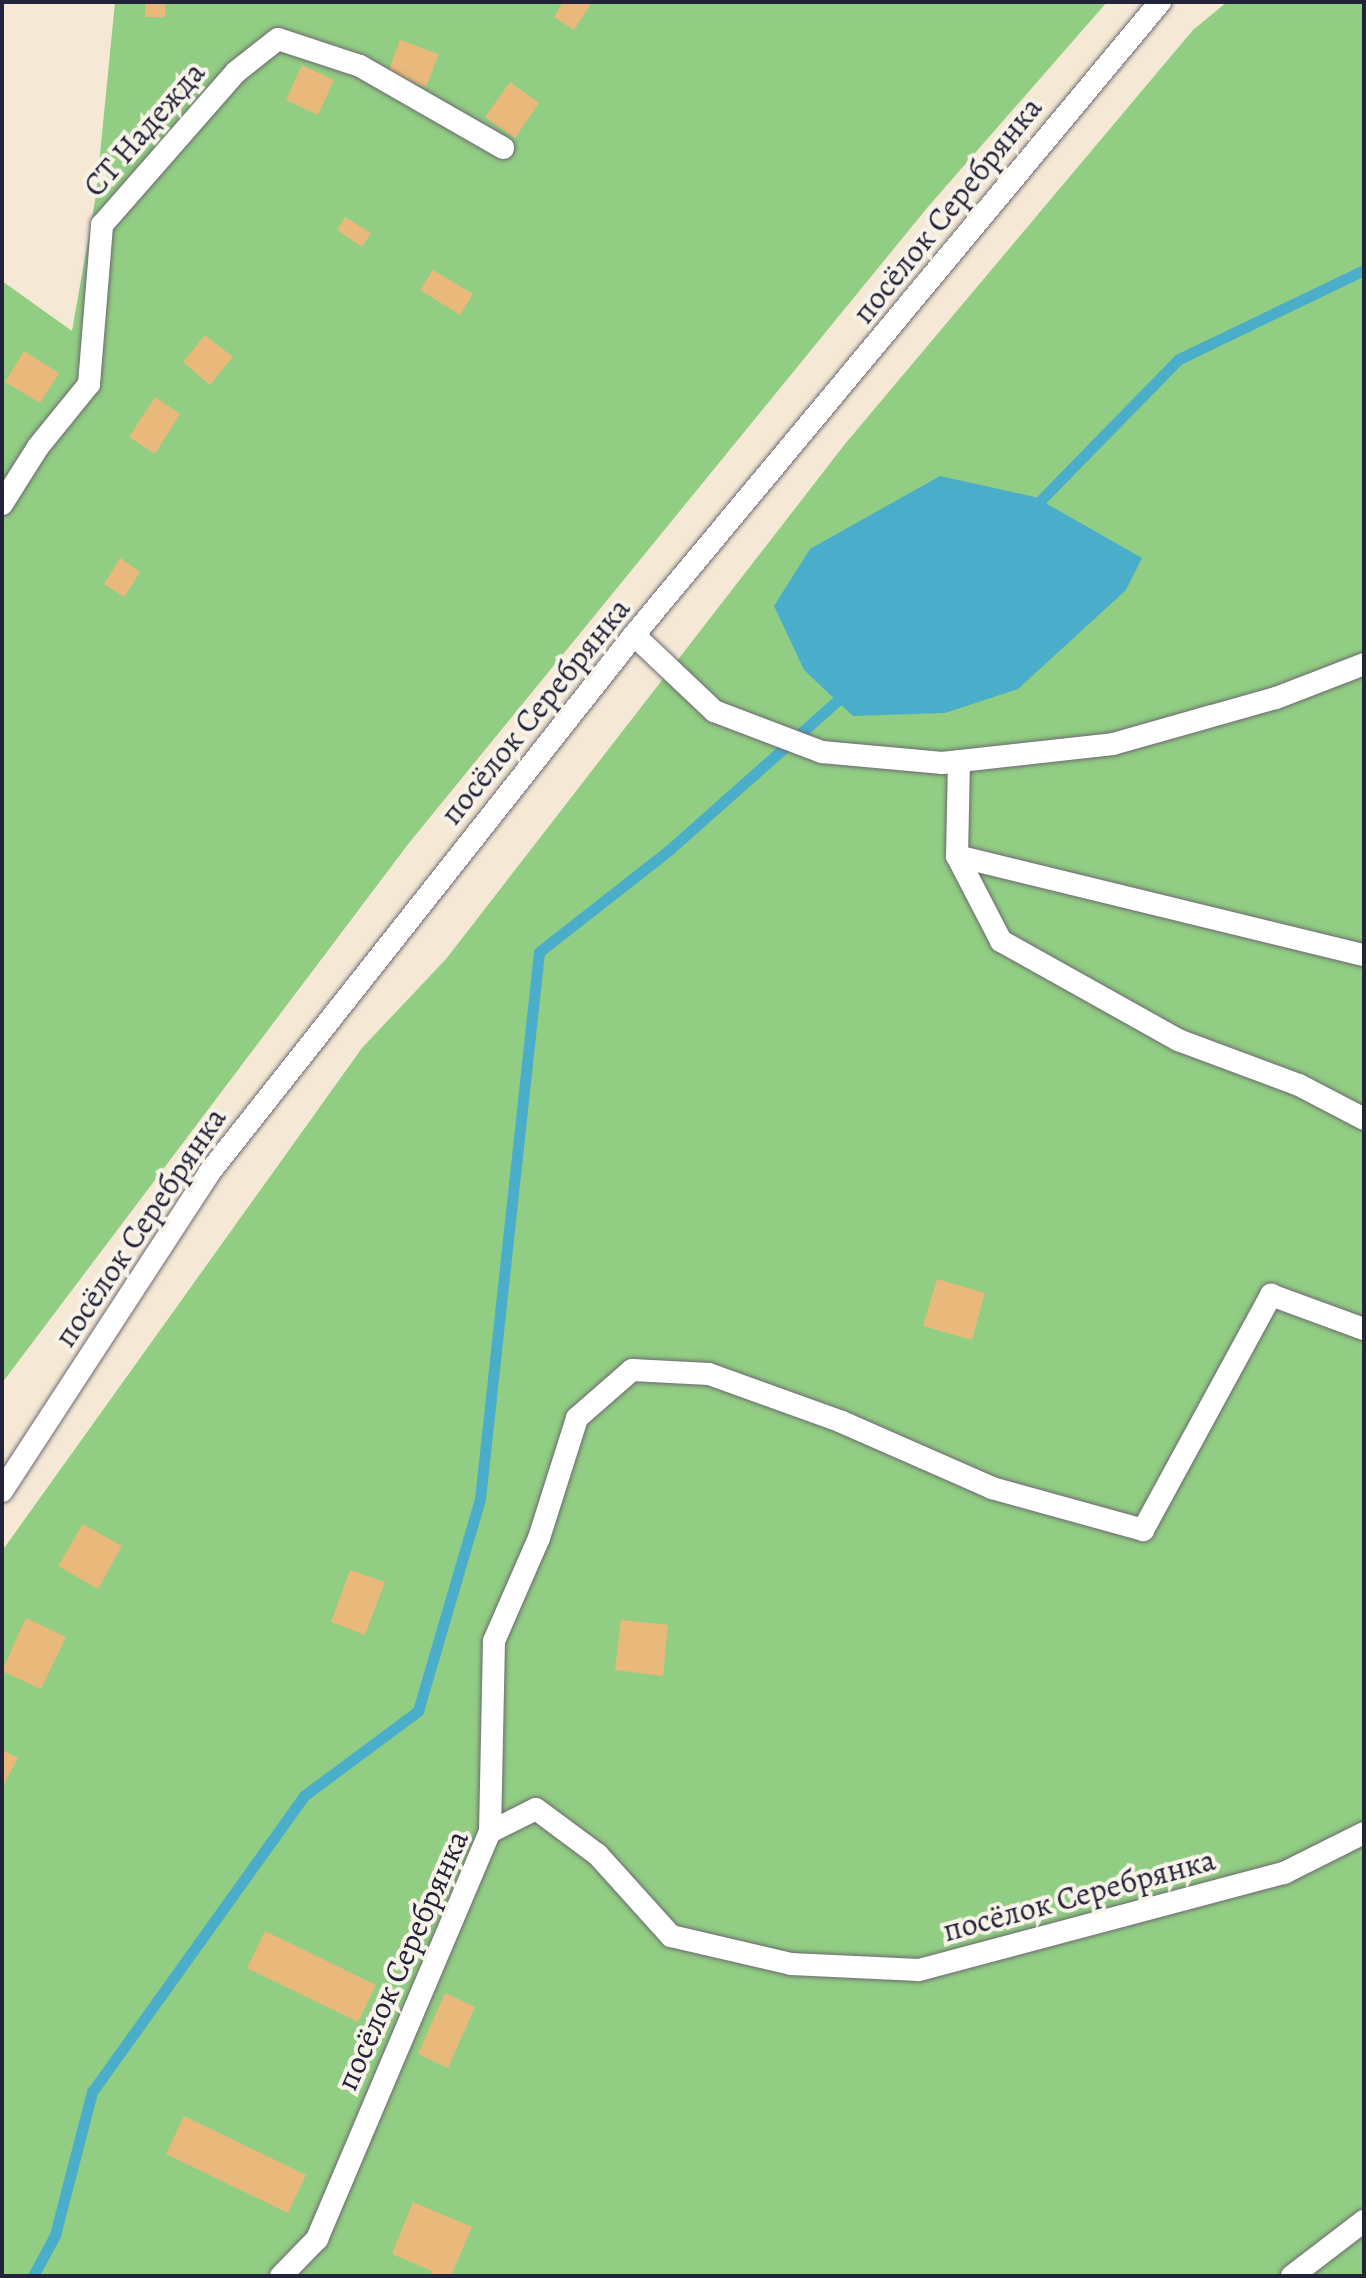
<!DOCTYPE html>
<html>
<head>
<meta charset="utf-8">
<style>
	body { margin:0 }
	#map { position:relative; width:1366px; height:2278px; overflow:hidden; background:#f5e9d5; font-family:Alegreya,serif }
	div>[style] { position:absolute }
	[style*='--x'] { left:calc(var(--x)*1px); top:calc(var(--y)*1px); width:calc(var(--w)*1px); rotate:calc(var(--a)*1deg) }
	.green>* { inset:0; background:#91cd82 }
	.water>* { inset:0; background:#4aaeca }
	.stream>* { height:11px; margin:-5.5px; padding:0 5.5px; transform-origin:5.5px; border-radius:5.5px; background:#4aaeca }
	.building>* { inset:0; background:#e9b97b }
	.roads { filter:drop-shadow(0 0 2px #6c6871) drop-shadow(0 0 2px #6c6871) }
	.lane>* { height:22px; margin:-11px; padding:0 11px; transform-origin:11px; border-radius:11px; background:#fff }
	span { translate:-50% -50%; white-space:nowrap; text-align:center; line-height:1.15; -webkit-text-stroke:8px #f7f3e8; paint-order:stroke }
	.street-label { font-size:32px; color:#22223b }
	.frame { position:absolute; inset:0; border:4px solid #22223b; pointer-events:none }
</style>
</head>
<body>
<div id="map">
	<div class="green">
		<i style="clip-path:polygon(115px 2px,1107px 2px,927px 208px,409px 843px,2px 1383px,2px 281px,72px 331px,96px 195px)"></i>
		<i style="clip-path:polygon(1227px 2px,1364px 2px,1364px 2276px,2px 2276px,2px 1551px,362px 1048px,446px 959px,845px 444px,1193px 30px)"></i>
	</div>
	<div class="water">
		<i style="clip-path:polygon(940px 476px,1035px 497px,1142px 558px,1126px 590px,1018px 689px,945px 713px,853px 716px,804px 670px,774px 606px,810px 549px)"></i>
	</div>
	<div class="stream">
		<i style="--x:1032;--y:509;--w:210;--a:-45.6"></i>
		<i style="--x:1179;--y:359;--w:205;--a:-25.7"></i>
		<i style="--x:33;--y:2276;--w:47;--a:-61.8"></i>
		<i style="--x:55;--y:2235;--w:148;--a:-75.5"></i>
		<i style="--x:92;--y:2092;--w:365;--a:-54.4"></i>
		<i style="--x:305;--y:1795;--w:141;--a:-36.6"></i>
		<i style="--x:418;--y:1711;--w:221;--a:-73.7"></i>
		<i style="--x:480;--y:1499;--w:550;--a:-83.84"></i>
		<i style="--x:539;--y:952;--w:164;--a:-38.1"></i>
		<i style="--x:668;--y:851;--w:238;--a:-41.6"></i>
	</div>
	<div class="building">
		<i style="clip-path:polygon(145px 2px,165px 2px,165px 17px,145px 17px)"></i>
		<i style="clip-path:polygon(563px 2px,592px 2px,574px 30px,554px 17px)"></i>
		<i style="clip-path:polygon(400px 40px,439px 54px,426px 87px,388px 72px)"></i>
		<i style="clip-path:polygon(302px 65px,334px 80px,318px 115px,286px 100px)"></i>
		<i style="clip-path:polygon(510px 82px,539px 103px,515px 138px,485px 117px)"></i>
		<i style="clip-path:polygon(345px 217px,371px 233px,362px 247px,337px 230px)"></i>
		<i style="clip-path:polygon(433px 270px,473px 294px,460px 315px,420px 290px)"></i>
		<i style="clip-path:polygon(205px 335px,233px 357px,210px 385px,183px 362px)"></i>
		<i style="clip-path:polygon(24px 351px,59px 373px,40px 403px,5px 382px)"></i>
		<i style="clip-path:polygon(155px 397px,180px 414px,155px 454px,129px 437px)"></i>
		<i style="clip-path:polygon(120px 558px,140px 572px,124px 597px,104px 584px)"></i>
		<i style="clip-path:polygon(937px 1279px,985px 1293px,972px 1340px,923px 1326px)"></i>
		<i style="clip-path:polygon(83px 1524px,122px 1546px,98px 1589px,58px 1566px)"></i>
		<i style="clip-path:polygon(350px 1570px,385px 1582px,365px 1635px,331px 1622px)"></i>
		<i style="clip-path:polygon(26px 1618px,66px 1637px,41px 1689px,2px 1671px)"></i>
		<i style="clip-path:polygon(621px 1620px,668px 1625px,663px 1676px,615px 1670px)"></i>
		<i style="clip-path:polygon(2px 1750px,18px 1758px,2px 1788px)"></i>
		<i style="clip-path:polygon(265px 1931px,376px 1985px,358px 2022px,247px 1968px)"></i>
		<i style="clip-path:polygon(445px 1993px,475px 2007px,448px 2068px,418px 2054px)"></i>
		<i style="clip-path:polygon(184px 2116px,306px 2175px,288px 2213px,166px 2154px)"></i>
		<i style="clip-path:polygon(413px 2202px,472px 2227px,451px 2276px,430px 2276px,432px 2271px,392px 2254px)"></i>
	</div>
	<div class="roads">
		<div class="lane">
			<i style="--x:2;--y:504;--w:67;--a:-57.7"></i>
			<i style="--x:38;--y:447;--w:81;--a:-51"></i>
			<i style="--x:89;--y:384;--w:160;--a:-85.3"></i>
			<i style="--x:102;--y:225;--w:203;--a:-48.8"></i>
			<i style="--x:236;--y:72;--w:53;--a:-38.2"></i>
			<i style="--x:278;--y:39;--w:86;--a:18.2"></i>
			<i style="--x:360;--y:66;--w:165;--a:29.8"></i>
			<i style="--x:634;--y:635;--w:110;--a:43.5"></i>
			<i style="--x:714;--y:711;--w:116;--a:20.8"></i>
			<i style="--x:822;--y:752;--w:121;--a:5.2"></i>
			<i style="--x:942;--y:763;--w:172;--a:-6.3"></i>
			<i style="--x:1113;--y:744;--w:169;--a:-15.8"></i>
			<i style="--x:1276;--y:698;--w:94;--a:-21.1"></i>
			<i style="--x:959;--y:761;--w:95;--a:91.2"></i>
			<i style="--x:957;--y:856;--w:96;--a:62.6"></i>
			<i style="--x:1001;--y:941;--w:203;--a:29.2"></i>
			<i style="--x:1178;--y:1040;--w:129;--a:20.4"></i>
			<i style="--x:1299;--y:1085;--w:73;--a:27.6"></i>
			<i style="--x:957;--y:856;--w:419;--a:13.7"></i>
			<i style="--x:2;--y:1491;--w:379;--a:-56.9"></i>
			<i style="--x:209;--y:1173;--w:686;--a:-51.69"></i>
			<i style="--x:634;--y:635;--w:823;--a:-50.27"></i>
			<i style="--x:490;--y:1832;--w:191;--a:-88.8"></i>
			<i style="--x:494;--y:1641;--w:112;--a:-66.4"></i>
			<i style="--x:539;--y:1538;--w:126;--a:-72.4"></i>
			<i style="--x:577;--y:1418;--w:73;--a:-41.1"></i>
			<i style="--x:632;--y:1370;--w:77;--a:3"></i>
			<i style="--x:709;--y:1374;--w:141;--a:19.8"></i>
			<i style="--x:842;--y:1422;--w:164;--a:23.7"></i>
			<i style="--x:992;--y:1488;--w:157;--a:15.5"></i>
			<i style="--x:1143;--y:1530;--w:268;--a:-61.4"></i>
			<i style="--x:1271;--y:1295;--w:99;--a:20.1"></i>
			<i style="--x:281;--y:2276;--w:52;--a:-45.8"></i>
			<i style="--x:317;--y:2239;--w:442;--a:-67"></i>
			<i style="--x:490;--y:1832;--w:51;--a:-26.6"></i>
			<i style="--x:536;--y:1809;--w:77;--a:36.6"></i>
			<i style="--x:598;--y:1855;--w:109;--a:48"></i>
			<i style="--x:671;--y:1936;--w:123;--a:13.1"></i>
			<i style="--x:791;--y:1964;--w:128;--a:2.7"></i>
			<i style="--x:919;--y:1970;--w:378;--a:-14.9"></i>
			<i style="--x:1284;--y:1873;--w:89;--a:-26.6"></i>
			<i style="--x:1292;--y:2276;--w:91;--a:-37.4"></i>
		</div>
	</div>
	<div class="street-label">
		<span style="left:144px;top:129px;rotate:-49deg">СТ Надежда</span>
		<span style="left:947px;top:210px;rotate:-51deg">посёлок Серебрянка</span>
		<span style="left:535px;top:711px;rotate:-51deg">посёлок Серебрянка</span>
		<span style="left:140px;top:1227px;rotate:-56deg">посёлок Серебрянка</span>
		<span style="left:1079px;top:1895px;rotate:-15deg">посёлок Серебрянка</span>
		<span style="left:402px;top:1960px;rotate:-66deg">посёлок Серебрянка</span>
	</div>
	<div class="frame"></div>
</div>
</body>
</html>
